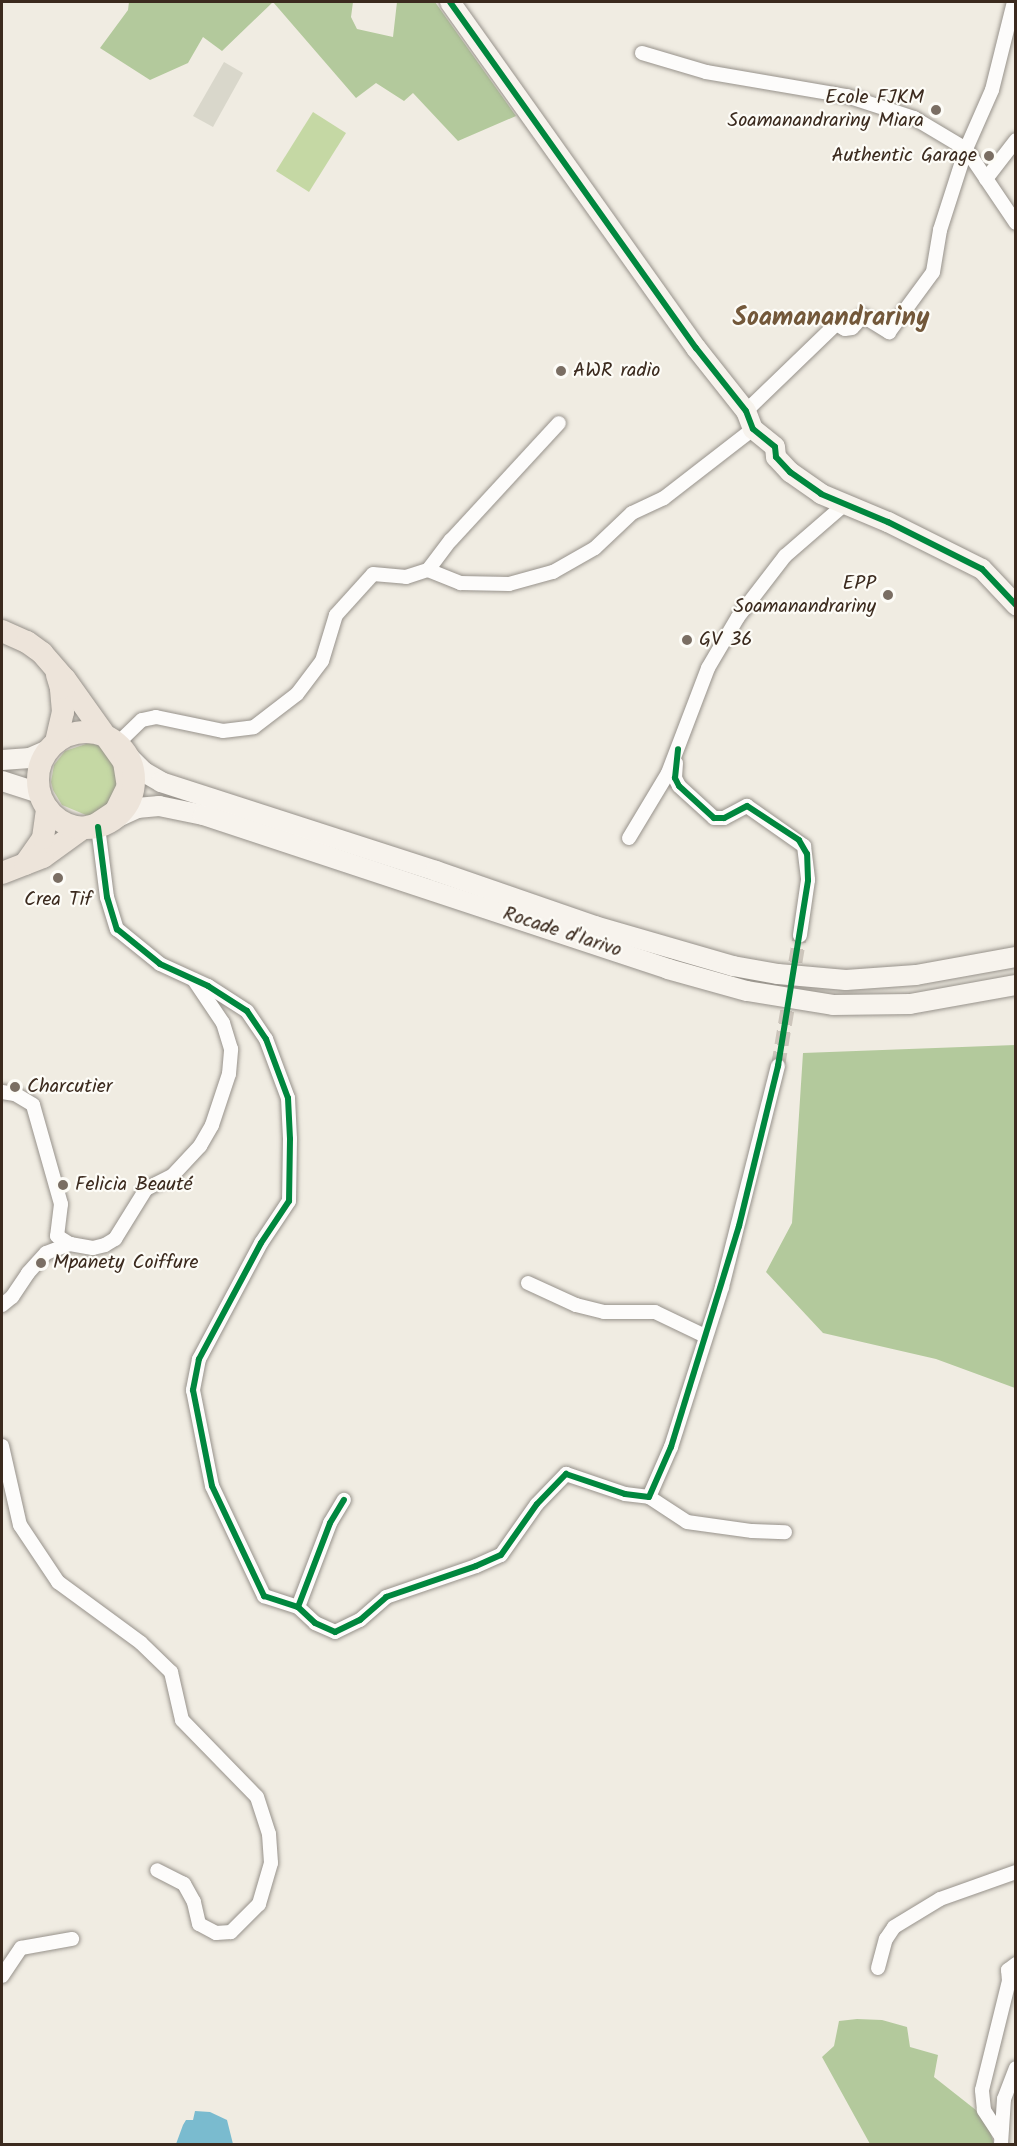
<!DOCTYPE html>
<html>
<head>
<meta charset="utf-8">
<style>
	body { margin:0 }
	#map { position:relative; width:1017px; height:2146px; overflow:hidden; background:#f0ece2; font-family:Kalam,sans-serif }
	div>[style] { position:absolute }
	[style*='--x'] { left:calc(var(--x)*1px); top:calc(var(--y)*1px); width:calc(var(--w)*1px); rotate:calc(var(--a)*1deg) }
	.industrial>* { inset:0; background:#d9d7cb }
	.green>* { inset:0; background:#c5d8a4 }
	.forest>* { inset:0; background:#b3c99c }
	.water>* { inset:0; background:#7abbcf }
	.street-tunnel>* { height:14px; margin-top:-7px; transform-origin:0; background:repeating-linear-gradient(90deg,#ccc5bb 0 14px,transparent 0 21px) }
	.roads { filter:drop-shadow(0 0 2px #97928b) drop-shadow(0 0 2px #97928b) }
	.street>* { height:14px; margin:-7px; padding:0 7px; transform-origin:7px; border-radius:7px; background:#fdfcfb }
	.secondary>* { height:20px; margin:-10px; padding:0 10px; transform-origin:10px; border-radius:10px; background:#f7f3ed }
	.primary>* { height:22px; margin:-11px; padding:0 11px; transform-origin:11px; border-radius:11px; background:#ede4da }
	.primary>.ring { margin:-11px; padding:0; box-sizing:content-box; background:none; border:22px solid #ede4da; border-radius:50% }
	.cycleway>* { height:6px; margin:-3px; padding:0 3px; transform-origin:3px; border-radius:3px; background:#00873e }
	.dots>* { width:16px; height:16px; translate:-50% -50%; box-sizing:border-box; border:3px solid #fdfcf7; border-radius:50% }
	span { translate:-50% -50%; white-space:nowrap; text-align:center; line-height:1.15; -webkit-text-stroke:4.5px #fdfcf7; paint-order:stroke }
	.poi-label { font-size:20px; color:#3b2a1e }
	.right { translate:-100% -50%; text-align:right }
	.left { translate:0 -50%; text-align:left }
	.street-label { font-size:20px; color:#3b2a1e }
	.district-label { font-size:26px; color:#73583a; font-weight:700 }
	.frame { position:absolute; inset:0; border:3px solid #3b2a1e; pointer-events:none }
</style>
</head>
<body>
<div id="map">
	<div class="industrial">
		<i style="clip-path:polygon(224px 62px,243px 73px,213px 127px,193px 116px)"></i>
	</div>
	<div class="green">
		<i style="clip-path:polygon(313px 112px,346px 133px,309px 192px,276px 171px)"></i>
		<i style="clip-path:polygon(89px 743px,97px 745px,112px 754px,120px 793px,94px 815px,86px 815px,62px 805px,53px 790px,51px 782px,54px 765px,65px 751px)"></i>
	</div>
	<div class="forest">
		<i style="clip-path:polygon(129px 2px,353px 2px,351px 17px,357px 29px,393px 37px,397px 2px,435px 2px,516px 116px,458px 141px,413px 93px,404px 101px,376px 83px,356px 98px,273px 2px,222px 51px,203px 37px,188px 63px,150px 80px,100px 48px,128px 10px)"></i>
		<i style="clip-path:polygon(1015px 1045px,1015px 1388px,936px 1359px,823px 1333px,766px 1272px,792px 1223px,803px 1053px)"></i>
		<i style="clip-path:polygon(857px 2019px,882px 2020px,907px 2027px,910px 2047px,938px 2055px,934px 2077px,986px 2118px,994px 2144px,870px 2144px,822px 2057px,834px 2046px,839px 2021px)"></i>
	</div>
	<div class="water">
		<i style="clip-path:polygon(195px 2111px,210px 2112px,227px 2120px,233px 2144px,176px 2144px,183px 2125px,186px 2120px,193px 2120px)"></i>
	</div>
	<div class="street-tunnel">
		<i style="--x:778;--y:1066;--w:133;--a:-80.5"></i>
	</div>
	<div class="roads">
		<div class="street">
			<i style="--x:642;--y:53;--w:67;--a:16.5"></i>
			<i style="--x:706;--y:72;--w:143;--a:9.7"></i>
			<i style="--x:847;--y:96;--w:71;--a:18.2"></i>
			<i style="--x:914;--y:118;--w:61;--a:30.8"></i>
			<i style="--x:966;--y:149;--w:89;--a:56"></i>
			<i style="--x:986;--y:179;--w:49;--a:-52.4"></i>
			<i style="--x:746;--y:411;--w:125;--a:-44"></i>
			<i style="--x:836;--y:324;--w:10;--a:29"></i>
			<i style="--x:845;--y:329;--w:7;--a:-8"></i>
			<i style="--x:852;--y:328;--w:16;--a:-47"></i>
			<i style="--x:863;--y:316;--w:31;--a:32"></i>
			<i style="--x:889;--y:332;--w:74;--a:-53.7"></i>
			<i style="--x:933;--y:272;--w:43;--a:-80.5"></i>
			<i style="--x:940;--y:230;--w:85;--a:-72.2"></i>
			<i style="--x:966;--y:149;--w:64;--a:-66.2"></i>
			<i style="--x:992;--y:90;--w:91;--a:-76"></i>
			<i style="--x:428;--y:570;--w:35;--a:22"></i>
			<i style="--x:460;--y:583;--w:49;--a:1.2"></i>
			<i style="--x:509;--y:584;--w:46;--a:-15.3"></i>
			<i style="--x:553;--y:572;--w:48;--a:-29.7"></i>
			<i style="--x:595;--y:548;--w:51;--a:-43.4"></i>
			<i style="--x:632;--y:513;--w:35;--a:-25"></i>
			<i style="--x:664;--y:498;--w:113;--a:-37.8"></i>
			<i style="--x:118;--y:743;--w:33;--a:-44"></i>
			<i style="--x:142;--y:720;--w:14;--a:-12"></i>
			<i style="--x:156;--y:717;--w:68;--a:11.8"></i>
			<i style="--x:223;--y:731;--w:31;--a:-7"></i>
			<i style="--x:254;--y:727;--w:54;--a:-37.5"></i>
			<i style="--x:297;--y:694;--w:41;--a:-52.9"></i>
			<i style="--x:322;--y:661;--w:48;--a:-73.1"></i>
			<i style="--x:336;--y:615;--w:55;--a:-47.9"></i>
			<i style="--x:373;--y:574;--w:33;--a:5"></i>
			<i style="--x:406;--y:577;--w:23;--a:-18"></i>
			<i style="--x:428;--y:570;--w:38;--a:-53"></i>
			<i style="--x:451;--y:540;--w:159;--a:-47.3"></i>
			<i style="--x:676;--y:763;--w:15;--a:94"></i>
			<i style="--x:675;--y:778;--w:9;--a:63"></i>
			<i style="--x:679;--y:786;--w:47;--a:42.4"></i>
			<i style="--x:714;--y:818;--w:10;--a:0"></i>
			<i style="--x:724;--y:818;--w:26;--a:-28"></i>
			<i style="--x:747;--y:806;--w:70;--a:35.1"></i>
			<i style="--x:804;--y:846;--w:34;--a:83"></i>
			<i style="--x:808;--y:880;--w:56;--a:98.3"></i>
			<i style="--x:98;--y:827;--w:71;--a:82.7"></i>
			<i style="--x:107;--y:897;--w:34;--a:73"></i>
			<i style="--x:117;--y:929;--w:55;--a:39.1"></i>
			<i style="--x:160;--y:964;--w:53;--a:24.6"></i>
			<i style="--x:208;--y:986;--w:46;--a:32.7"></i>
			<i style="--x:247;--y:1011;--w:34;--a:56"></i>
			<i style="--x:266;--y:1039;--w:63;--a:69.6"></i>
			<i style="--x:288;--y:1098;--w:41;--a:87.2"></i>
			<i style="--x:290;--y:1139;--w:62;--a:90.9"></i>
			<i style="--x:289;--y:1201;--w:50;--a:123.7"></i>
			<i style="--x:261;--y:1243;--w:132;--a:118.1"></i>
			<i style="--x:199;--y:1359;--w:32;--a:101"></i>
			<i style="--x:193;--y:1390;--w:98;--a:78.8"></i>
			<i style="--x:212;--y:1486;--w:122;--a:64.7"></i>
			<i style="--x:264;--y:1596;--w:36;--a:18"></i>
			<i style="--x:298;--y:1607;--w:90;--a:-69.1"></i>
			<i style="--x:330;--y:1523;--w:27;--a:-59"></i>
			<i style="--x:629;--y:838;--w:76;--a:-59"></i>
			<i style="--x:668;--y:773;--w:112;--a:-69.1"></i>
			<i style="--x:708;--y:668;--w:59;--a:-59.5"></i>
			<i style="--x:738;--y:617;--w:77;--a:-52.4"></i>
			<i style="--x:785;--y:556;--w:79;--a:-40.9"></i>
			<i style="--x:2;--y:1092;--w:13;--a:9"></i>
			<i style="--x:15;--y:1094;--w:21;--a:31"></i>
			<i style="--x:33;--y:1105;--w:103;--a:74.2"></i>
			<i style="--x:61;--y:1204;--w:32;--a:97"></i>
			<i style="--x:57;--y:1236;--w:15;--a:32"></i>
			<i style="--x:70;--y:1244;--w:23;--a:10"></i>
			<i style="--x:93;--y:1248;--w:12;--a:-14"></i>
			<i style="--x:105;--y:1245;--w:12;--a:-31"></i>
			<i style="--x:115;--y:1239;--w:59;--a:-58.2"></i>
			<i style="--x:146;--y:1189;--w:30;--a:-27"></i>
			<i style="--x:173;--y:1175;--w:40;--a:-47"></i>
			<i style="--x:200;--y:1146;--w:24;--a:-60"></i>
			<i style="--x:212;--y:1125;--w:54;--a:-71.6"></i>
			<i style="--x:229;--y:1074;--w:25;--a:-85"></i>
			<i style="--x:231;--y:1049;--w:27;--a:-107"></i>
			<i style="--x:223;--y:1023;--w:52;--a:-124"></i>
			<i style="--x:528;--y:1283;--w:53;--a:24.6"></i>
			<i style="--x:576;--y:1305;--w:29;--a:14"></i>
			<i style="--x:604;--y:1312;--w:51;--a:0"></i>
			<i style="--x:655;--y:1312;--w:55;--a:25.6"></i>
			<i style="--x:2;--y:1305;--w:13;--a:-39"></i>
			<i style="--x:12;--y:1297;--w:29;--a:-56"></i>
			<i style="--x:28;--y:1273;--w:27;--a:-48"></i>
			<i style="--x:46;--y:1253;--w:26;--a:-21"></i>
			<i style="--x:2;--y:1446;--w:81;--a:77.2"></i>
			<i style="--x:20;--y:1525;--w:69;--a:56.3"></i>
			<i style="--x:58;--y:1582;--w:103;--a:36.3"></i>
			<i style="--x:141;--y:1643;--w:42;--a:44"></i>
			<i style="--x:171;--y:1672;--w:49;--a:77.1"></i>
			<i style="--x:182;--y:1720;--w:107;--a:45.8"></i>
			<i style="--x:257;--y:1797;--w:39;--a:72"></i>
			<i style="--x:269;--y:1834;--w:29;--a:86"></i>
			<i style="--x:271;--y:1863;--w:43;--a:106.3"></i>
			<i style="--x:259;--y:1904;--w:40;--a:135"></i>
			<i style="--x:231;--y:1932;--w:15;--a:176"></i>
			<i style="--x:216;--y:1933;--w:19;--a:-152"></i>
			<i style="--x:199;--y:1924;--w:23;--a:-103"></i>
			<i style="--x:194;--y:1902;--w:21;--a:-119"></i>
			<i style="--x:184;--y:1884;--w:30;--a:-153"></i>
			<i style="--x:649;--y:1497;--w:45;--a:33.3"></i>
			<i style="--x:687;--y:1522;--w:66;--a:7.9"></i>
			<i style="--x:752;--y:1531;--w:33;--a:2"></i>
			<i style="--x:298;--y:1607;--w:23;--a:43"></i>
			<i style="--x:315;--y:1623;--w:22;--a:24"></i>
			<i style="--x:335;--y:1632;--w:28;--a:-26"></i>
			<i style="--x:360;--y:1620;--w:35;--a:-41"></i>
			<i style="--x:386;--y:1597;--w:95;--a:-19"></i>
			<i style="--x:476;--y:1566;--w:27;--a:-24"></i>
			<i style="--x:501;--y:1555;--w:62;--a:-54.8"></i>
			<i style="--x:537;--y:1504;--w:42;--a:-46"></i>
			<i style="--x:566;--y:1474;--w:62;--a:18.7"></i>
			<i style="--x:625;--y:1494;--w:24;--a:7"></i>
			<i style="--x:649;--y:1497;--w:55;--a:-66.3"></i>
			<i style="--x:671;--y:1447;--w:168;--a:-72.3"></i>
			<i style="--x:722;--y:1287;--w:228;--a:-75.8"></i>
			<i style="--x:878;--y:1968;--w:30;--a:-75"></i>
			<i style="--x:886;--y:1939;--w:14;--a:-56"></i>
			<i style="--x:894;--y:1927;--w:54;--a:-31.3"></i>
			<i style="--x:940;--y:1899;--w:81;--a:-19.6"></i>
			<i style="--x:2;--y:1976;--w:34;--a:-56"></i>
			<i style="--x:21;--y:1948;--w:52;--a:-10"></i>
			<i style="--x:1000;--y:2135;--w:30;--a:-123"></i>
			<i style="--x:984;--y:2110;--w:20;--a:-96"></i>
			<i style="--x:982;--y:2090;--w:112;--a:-76.1"></i>
			<i style="--x:1009;--y:1981;--w:11;--a:-95"></i>
			<i style="--x:1008;--y:1970;--w:10;--a:-37"></i>
			<i style="--x:1001;--y:2144;--w:45;--a:-86.2"></i>
			<i style="--x:1004;--y:2099;--w:33;--a:-69"></i>
		</div>
		<div class="secondary">
			<i style="--x:450;--y:2;--w:425;--a:54.6"></i>
			<i style="--x:696;--y:348;--w:80;--a:51.6"></i>
			<i style="--x:746;--y:411;--w:19;--a:69"></i>
			<i style="--x:753;--y:429;--w:28;--a:39"></i>
			<i style="--x:775;--y:447;--w:10;--a:84"></i>
			<i style="--x:776;--y:457;--w:21;--a:47"></i>
			<i style="--x:790;--y:472;--w:38;--a:35"></i>
			<i style="--x:821;--y:494;--w:73;--a:22.7"></i>
			<i style="--x:888;--y:522;--w:105;--a:26.6"></i>
			<i style="--x:982;--y:569;--w:50;--a:46.6"></i>
			<i style="--x:129;--y:757;--w:21;--a:45"></i>
			<i style="--x:144;--y:772;--w:20;--a:30"></i>
			<i style="--x:161;--y:782;--w:289;--a:17.9"></i>
			<i style="--x:436;--y:871;--w:168;--a:19.1"></i>
			<i style="--x:595;--y:926;--w:144;--a:16.2"></i>
			<i style="--x:733;--y:966;--w:46;--a:10.1"></i>
			<i style="--x:778;--y:974;--w:68;--a:5"></i>
			<i style="--x:846;--y:980;--w:70;--a:-4.1"></i>
			<i style="--x:916;--y:975;--w:102;--a:-10.2"></i>
			<i style="--x:2;--y:760;--w:28;--a:-4"></i>
			<i style="--x:30;--y:758;--w:20;--a:-24"></i>
			<i style="--x:2;--y:781;--w:40;--a:18"></i>
			<i style="--x:118;--y:817;--w:21;--a:-25"></i>
			<i style="--x:137;--y:808;--w:22;--a:-5"></i>
			<i style="--x:159;--y:806;--w:45;--a:11.6"></i>
			<i style="--x:203;--y:815;--w:490;--a:18.3"></i>
			<i style="--x:668;--y:969;--w:82;--a:15.6"></i>
			<i style="--x:747;--y:991;--w:87;--a:9.2"></i>
			<i style="--x:833;--y:1005;--w:77;--a:-0.7"></i>
			<i style="--x:910;--y:1004;--w:108;--a:-10.2"></i>
		</div>
		<div class="primary">
			<i style="--x:2;--y:631;--w:27;--a:24"></i>
			<i style="--x:27;--y:642;--w:19;--a:36"></i>
			<i style="--x:42;--y:653;--w:35;--a:49"></i>
			<i style="--x:65;--y:679;--w:102;--a:54.6"></i>
			<i style="--x:124;--y:762;--w:24;--a:81"></i>
			<i style="--x:128;--y:786;--w:28;--a:116"></i>
			<i style="--x:116;--y:811;--w:25;--a:146"></i>
			<i style="--x:95;--y:825;--w:12;--a:166"></i>
			<i style="--x:83;--y:828;--w:49;--a:144.1"></i>
			<i style="--x:43;--y:857;--w:44;--a:158.7"></i>
			<i class="ring" style="left:38px;top:732px;width:74px;height:74px"></i>
			<i style="--x:56;--y:742;--w:31;--a:-77"></i>
			<i style="--x:63;--y:712;--w:24;--a:-95"></i>
			<i style="--x:61;--y:688;--w:14;--a:-107"></i>
			<i style="--x:25;--y:864;--w:32;--a:-55"></i>
			<i style="--x:43;--y:838;--w:30;--a:-82"></i>
		</div>
	</div>
	<div class="cycleway">
		<i style="--x:450;--y:2;--w:425;--a:54.6"></i>
		<i style="--x:696;--y:348;--w:80;--a:51.6"></i>
		<i style="--x:746;--y:411;--w:19;--a:69"></i>
		<i style="--x:753;--y:429;--w:28;--a:39"></i>
		<i style="--x:775;--y:447;--w:10;--a:84"></i>
		<i style="--x:776;--y:457;--w:21;--a:47"></i>
		<i style="--x:790;--y:472;--w:38;--a:35"></i>
		<i style="--x:821;--y:494;--w:73;--a:22.7"></i>
		<i style="--x:888;--y:522;--w:105;--a:26.6"></i>
		<i style="--x:982;--y:569;--w:50;--a:46.6"></i>
		<i style="--x:98;--y:827;--w:71;--a:82.7"></i>
		<i style="--x:107;--y:897;--w:34;--a:73"></i>
		<i style="--x:117;--y:929;--w:55;--a:39.1"></i>
		<i style="--x:160;--y:964;--w:53;--a:24.6"></i>
		<i style="--x:208;--y:986;--w:46;--a:32.7"></i>
		<i style="--x:247;--y:1011;--w:34;--a:56"></i>
		<i style="--x:266;--y:1039;--w:63;--a:69.6"></i>
		<i style="--x:288;--y:1098;--w:41;--a:87.2"></i>
		<i style="--x:290;--y:1139;--w:62;--a:90.9"></i>
		<i style="--x:289;--y:1201;--w:50;--a:123.7"></i>
		<i style="--x:261;--y:1243;--w:132;--a:118.1"></i>
		<i style="--x:199;--y:1359;--w:32;--a:101"></i>
		<i style="--x:193;--y:1390;--w:98;--a:78.8"></i>
		<i style="--x:212;--y:1486;--w:122;--a:64.7"></i>
		<i style="--x:264;--y:1596;--w:36;--a:18"></i>
		<i style="--x:298;--y:1607;--w:90;--a:-69.1"></i>
		<i style="--x:330;--y:1523;--w:27;--a:-59"></i>
		<i style="--x:298;--y:1607;--w:23;--a:43"></i>
		<i style="--x:315;--y:1623;--w:22;--a:24"></i>
		<i style="--x:335;--y:1632;--w:28;--a:-26"></i>
		<i style="--x:360;--y:1620;--w:35;--a:-41"></i>
		<i style="--x:386;--y:1597;--w:95;--a:-19"></i>
		<i style="--x:476;--y:1566;--w:27;--a:-24"></i>
		<i style="--x:501;--y:1555;--w:62;--a:-54.8"></i>
		<i style="--x:537;--y:1504;--w:42;--a:-46"></i>
		<i style="--x:566;--y:1474;--w:62;--a:18.7"></i>
		<i style="--x:625;--y:1494;--w:24;--a:7"></i>
		<i style="--x:649;--y:1497;--w:55;--a:-66.3"></i>
		<i style="--x:671;--y:1447;--w:231;--a:-72.9"></i>
		<i style="--x:739;--y:1226;--w:165;--a:-76.3"></i>
		<i style="--x:778;--y:1066;--w:188;--a:-80.8"></i>
		<i style="--x:808;--y:880;--w:26;--a:-92"></i>
		<i style="--x:807;--y:854;--w:16;--a:-120"></i>
		<i style="--x:799;--y:840;--w:62;--a:-146.8"></i>
		<i style="--x:747;--y:806;--w:26;--a:152"></i>
		<i style="--x:724;--y:818;--w:10;--a:180"></i>
		<i style="--x:714;--y:818;--w:47;--a:-137.6"></i>
		<i style="--x:679;--y:786;--w:9;--a:-117"></i>
		<i style="--x:675;--y:778;--w:29;--a:-84"></i>
	</div>
	<div class="dots">
		<i style="left:936px;top:110px;background:#7a6e63"></i>
		<i style="left:989px;top:156px;background:#7a6e63"></i>
		<i style="left:561px;top:371px;background:#7a6e63"></i>
		<i style="left:888px;top:595px;background:#7a6e63"></i>
		<i style="left:687px;top:640px;background:#7a6e63"></i>
		<i style="left:58px;top:878px;background:#7a6e63"></i>
		<i style="left:15px;top:1087px;background:#7a6e63"></i>
		<i style="left:63px;top:1185px;background:#7a6e63"></i>
		<i style="left:41px;top:1263px;background:#7a6e63"></i>
	</div>
	<div class="poi-label">
		<span class="right" style="left:924px;top:110px">Ecole FJKM<br>Soamanandrariny Miara</span>
		<span class="right" style="left:977px;top:156px">Authentic Garage</span>
		<span class="left" style="left:573px;top:371px">AWR radio</span>
		<span class="right" style="left:876px;top:596px">EPP<br>Soamanandrariny</span>
		<span class="left" style="left:699px;top:640px">GV 36</span>
		<span style="left:58px;top:900px">Crea Tif</span>
		<span class="left" style="left:27px;top:1087px">Charcutier</span>
		<span class="left" style="left:75px;top:1185px">Felicia Beauté</span>
		<span class="left" style="left:53px;top:1263px">Mpanety Coiffure</span>
	</div>
	<div class="street-label">
		<span style="left:562px;top:933px;rotate:18deg">Rocade d'Iarivo</span>
	</div>
	<div class="district-label">
		<span style="left:831px;top:319px">Soamanandrariny</span>
	</div>
	<div class="frame"></div>
</div>
</body>
</html>
